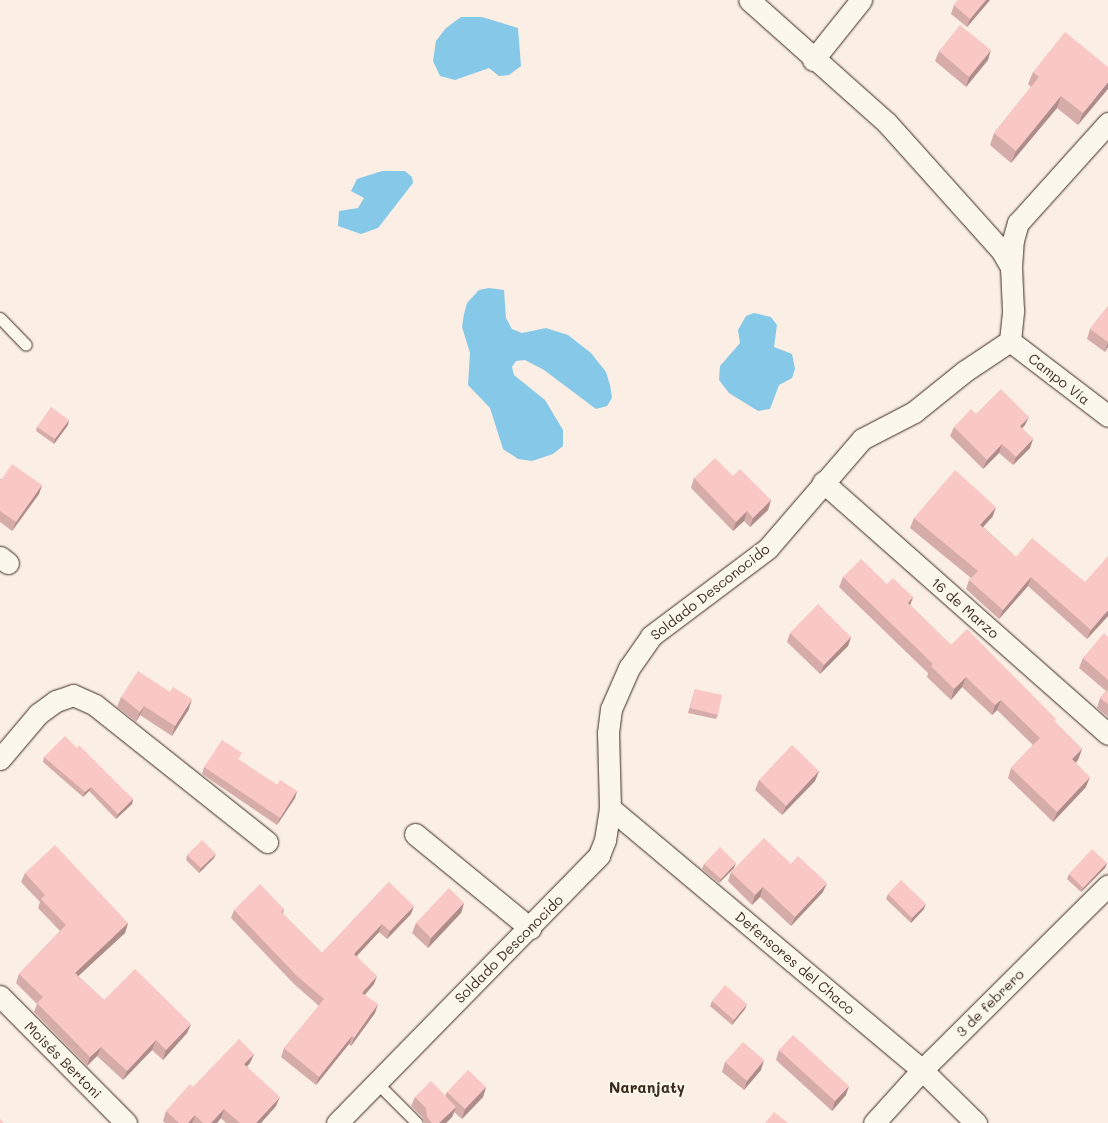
<!DOCTYPE html>
<html>
<head>
<meta charset="utf-8">
<style>
	body { margin:0 }
	#map { position:relative; width:1108px; height:1123px; overflow:hidden; background:#fbeee4; font-family:Mali,sans-serif }
	div>[style] { position:absolute }
	[style*='--x'] { left:calc(var(--x)*1px); top:calc(var(--y)*1px); width:calc(var(--w)*1px); rotate:calc(var(--a)*1deg) }
	.water>* { inset:0; background:#85c8e7 }
	.roads { filter:drop-shadow(0 0 1px #3b2a1e) drop-shadow(0 0 1px #3b2a1e) }
	.service>* { height:11px; margin:-5.5px; padding:0 5.5px; transform-origin:5.5px; border-radius:5.5px; background:#fbf7ec }
	.minor>* { height:21px; margin:-10.5px; padding:0 10.5px; transform-origin:10.5px; border-radius:10.5px; background:#fbf7ec }
	.wall>* { inset:0; background:#d6aca9 }
	.shaded-wall>* { inset:0; background:#ae8c89 }
	.building>* { inset:0; background:#f9c8c4 }
	span { translate:-50% -50%; white-space:nowrap; text-align:center; line-height:1.15; -webkit-text-stroke:4px #fbf7ec; paint-order:stroke }
	.street-label { font-size:14px; color:#3b2a1e }
	.neighbourhood-label { font-size:15px; color:#3b2a1e; font-weight:700 }
</style>
</head>
<body>
<div id="map">
	<div class="water">
		<i style="clip-path:polygon(461px 17px,482px 17px,518px 28px,521px 66px,509px 75px,499px 76px,489px 68px,455px 80px,440px 76px,433px 61px,436px 41px,446px 28px)"></i>
		<i style="clip-path:polygon(382px 171px,405px 171px,412px 177px,413px 183px,378px 228px,361px 234px,338px 226px,339px 211px,358px 208px,364px 198px,351px 191px,357px 179px)"></i>
		<i style="clip-path:polygon(489px 288px,504px 290px,506px 318px,512px 329px,522px 333px,546px 328px,568px 335px,591px 353px,606px 372px,610px 385px,612px 398px,607px 406px,596px 409px,544px 370px,525px 360px,516px 361px,512px 367px,514px 375px,545px 400px,563px 430px,563px 446px,553px 454px,532px 461px,518px 459px,503px 449px,490px 408px,468px 385px,470px 353px,462px 327px,464px 314px,467px 303px,479px 290px)"></i>
		<i style="clip-path:polygon(754px 313px,771px 317px,777px 325px,774px 347px,792px 354px,795px 369px,792px 378px,779px 385px,770px 409px,758px 411px,729px 393px,719px 380px,720px 366px,740px 343px,738px 330px,746px 316px)"></i>
	</div>
	<div class="roads">
		<div class="service">
			<i style="--x:0;--y:318;--w:37;--a:46"></i>
			<i style="--x:376;--y:1082;--w:58;--a:45"></i>
		</div>
		<div class="minor">
			<i style="--x:813;--y:60;--w:77;--a:-51.3"></i>
			<i style="--x:1011;--y:267;--w:27;--a:-86"></i>
			<i style="--x:1013;--y:240;--w:18;--a:-74"></i>
			<i style="--x:1018;--y:223;--w:135;--a:-48"></i>
			<i style="--x:1010;--y:341;--w:123;--a:37.4"></i>
			<i style="--x:823;--y:482;--w:380;--a:41.5"></i>
			<i style="--x:0;--y:557;--w:10;--a:37"></i>
			<i style="--x:0;--y:759;--w:59;--a:-49.8"></i>
			<i style="--x:38;--y:714;--w:22;--a:-36"></i>
			<i style="--x:56;--y:701;--w:18;--a:-19"></i>
			<i style="--x:73;--y:695;--w:24;--a:24"></i>
			<i style="--x:95;--y:705;--w:220;--a:38.5"></i>
			<i style="--x:610;--y:808;--w:407;--a:40"></i>
			<i style="--x:922;--y:1070;--w:76;--a:44.5"></i>
			<i style="--x:415;--y:834;--w:149;--a:39.3"></i>
			<i style="--x:0;--y:996;--w:179;--a:45.2"></i>
			<i style="--x:337;--y:1123;--w:375;--a:-45.6"></i>
			<i style="--x:599;--y:855;--w:16;--a:-68"></i>
			<i style="--x:605;--y:840;--w:32;--a:-81"></i>
			<i style="--x:610;--y:808;--w:75;--a:-91.5"></i>
			<i style="--x:608;--y:733;--w:24;--a:-83"></i>
			<i style="--x:611;--y:709;--w:45;--a:-66.3"></i>
			<i style="--x:629;--y:668;--w:39;--a:-55"></i>
			<i style="--x:651;--y:636;--w:146;--a:-36.9"></i>
			<i style="--x:768;--y:548;--w:144;--a:-49.2"></i>
			<i style="--x:862;--y:439;--w:59;--a:-27.4"></i>
			<i style="--x:914;--y:412;--w:65;--a:-38.8"></i>
			<i style="--x:965;--y:371;--w:54;--a:-33.7"></i>
			<i style="--x:1010;--y:341;--w:31;--a:-84"></i>
			<i style="--x:1013;--y:310;--w:43;--a:-92.7"></i>
			<i style="--x:1011;--y:267;--w:20;--a:-120"></i>
			<i style="--x:1001;--y:250;--w:172;--a:-131.9"></i>
			<i style="--x:886;--y:122;--w:183;--a:-138.3"></i>
			<i style="--x:874;--y:1123;--w:72;--a:-47.8"></i>
			<i style="--x:922;--y:1070;--w:262;--a:-44.8"></i>
		</div>
	</div>
	<div class="wall">
		<i style="clip-path:polygon(958px 0,990px 0,967px 27px,951px 14px,954px 5px)"></i>
		<i style="clip-path:polygon(939px 51px,988px 60px,966px 87px,935px 61px)"></i>
		<i style="clip-path:polygon(1108px 67px,1078px 125px,1057px 108px,1011px 163px,990px 145px,994px 133px,1031px 87px,1028px 84px,1033px 72px)"></i>
		<i style="clip-path:polygon(1108px 306px,1108px 347px,1105px 352px,1087px 339px,1090px 329px)"></i>
		<i style="clip-path:polygon(976px 414px,1025px 425px,1022px 429px,1033px 439px,1030px 448px,1013px 465px,999px 453px,983px 469px,950px 436px,954px 427px)"></i>
		<i style="clip-path:polygon(68px 425px,54px 444px,36px 431px,37px 427px)"></i>
		<i style="clip-path:polygon(733px 476px,771px 500px,768px 510px,750px 527px,744px 521px,733px 531px,691px 488px,694px 478px)"></i>
		<i style="clip-path:polygon(0 479px,42px 485px,39px 494px,12px 531px,0 522px)"></i>
		<i style="clip-path:polygon(993px 516px,983px 527px,1016px 557px,1108px 616px,1087px 639px,1028px 586px,999px 619px,966px 589px,969px 580px,971px 578px,910px 528px,914px 518px)"></i>
		<i style="clip-path:polygon(843px 577px,887px 584px,913px 597px,910px 605px,951px 645px,1055px 722px,1082px 749px,1078px 760px,1076px 762px,1086px 787px,1053px 822px,1008px 778px,1011px 768px,1033px 745px,997px 710px,992px 715px,962px 687px,951px 700px,927px 677px,928px 673px,839px 587px)"></i>
		<i style="clip-path:polygon(790px 633px,851px 637px,848px 646px,820px 674px,787px 642px)"></i>
		<i style="clip-path:polygon(1108px 637px,1108px 717px,1097px 708px,1100px 698px,1106px 691px,1079px 668px,1083px 658px)"></i>
		<i style="clip-path:polygon(695px 689px,718px 715px,716px 719px,688px 713px)"></i>
		<i style="clip-path:polygon(121px 697px,189px 709px,172px 736px,140px 715px,136px 722px,117px 707px)"></i>
		<i style="clip-path:polygon(77px 748px,133px 799px,132px 804px,116px 819px,89px 791px,83px 797px,43px 762px,44px 757px)"></i>
		<i style="clip-path:polygon(239px 760px,277px 785px,297px 791px,295px 798px,277px 825px,202px 774px,204px 767px)"></i>
		<i style="clip-path:polygon(819px 771px,815px 781px,782px 815px,755px 790px,759px 780px)"></i>
		<i style="clip-path:polygon(187px 855px,214px 858px,199px 873px,186px 860px)"></i>
		<i style="clip-path:polygon(1107px 863px,1105px 868px,1081px 892px,1067px 879px,1069px 874px)"></i>
		<i style="clip-path:polygon(704px 864px,734px 868px,719px 883px,702px 869px)"></i>
		<i style="clip-path:polygon(791px 864px,823px 892px,791px 926px,760px 897px,752px 905px,728px 881px,731px 872px)"></i>
		<i style="clip-path:polygon(25px 873px,128px 923px,125px 933px,78px 976px,104px 1000px,191px 1024px,187px 1033px,163px 1060px,152px 1050px,123px 1080px,97px 1056px,87px 1066px,34px 1012px,37px 1004px,16px 983px,19px 974px,60px 931px,38px 908px,40px 902px,21px 882px)"></i>
		<i style="clip-path:polygon(389px 882px,411px 914px,387px 939px,379px 932px,357px 956px,374px 984px,365px 995px,375px 1013px,351px 1046px,349px 1044px,316px 1085px,281px 1057px,284px 1048px,319px 1006px,294px 984px,231px 918px,234px 910px,284px 909px,283px 914px,322px 953px)"></i>
		<i style="clip-path:polygon(888px 894px,924px 909px,911px 923px,886px 899px)"></i>
		<i style="clip-path:polygon(464px 903px,461px 913px,428px 948px,412px 933px,416px 923px)"></i>
		<i style="clip-path:polygon(712px 1001px,745px 1009px,732px 1025px,710px 1006px)"></i>
		<i style="clip-path:polygon(779px 1050px,846px 1095px,832px 1111px,776px 1060px)"></i>
		<i style="clip-path:polygon(254px 1054px,250px 1063px,247px 1066px,276px 1106px,261px 1123px,226px 1123px,221px 1118px,217px 1123px,165px 1123px,163px 1121px,166px 1111px,193px 1087px)"></i>
		<i style="clip-path:polygon(725px 1062px,761px 1070px,744px 1090px,722px 1072px)"></i>
		<i style="clip-path:polygon(486px 1087px,483px 1097px,462px 1119px,454px 1112px,452px 1117px,446px 1123px,423px 1123px,423px 1118px,411px 1106px,415px 1097px,445px 1096px,447px 1092px)"></i>
	</div>
	<div class="shaded-wall">
		<i style="clip-path:polygon(986px 0,990px 0,967px 27px,970px 19px)"></i>
		<i style="clip-path:polygon(991px 50px,988px 60px,966px 87px,969px 77px)"></i>
		<i style="clip-path:polygon(1108px 82px,1108px 89px,1078px 125px,1083px 113px)"></i>
		<i style="clip-path:polygon(1061px 96px,1057px 108px,1011px 163px,1016px 151px)"></i>
		<i style="clip-path:polygon(1108px 343px,1108px 347px,1105px 352px)"></i>
		<i style="clip-path:polygon(1029px 417px,1025px 425px,1016px 435px,1020px 426px)"></i>
		<i style="clip-path:polygon(69px 420px,68px 425px,54px 444px,55px 439px)"></i>
		<i style="clip-path:polygon(1033px 439px,1030px 448px,1013px 465px,1016px 457px)"></i>
		<i style="clip-path:polygon(1002px 444px,999px 453px,983px 469px,987px 460px)"></i>
		<i style="clip-path:polygon(42px 485px,39px 494px,12px 531px,16px 522px)"></i>
		<i style="clip-path:polygon(771px 500px,768px 510px,750px 527px,753px 518px)"></i>
		<i style="clip-path:polygon(996px 507px,993px 516px,977px 534px,980px 525px)"></i>
		<i style="clip-path:polygon(747px 511px,744px 521px,733px 531px,736px 522px)"></i>
		<i style="clip-path:polygon(1031px 577px,1028px 586px,999px 619px,1003px 610px)"></i>
		<i style="clip-path:polygon(913px 597px,909px 608px,908px 603px)"></i>
		<i style="clip-path:polygon(1108px 610px,1108px 616px,1087px 639px,1091px 630px)"></i>
		<i style="clip-path:polygon(851px 637px,848px 646px,820px 674px,824px 665px)"></i>
		<i style="clip-path:polygon(966px 677px,962px 687px,951px 700px,954px 689px)"></i>
		<i style="clip-path:polygon(192px 699px,189px 709px,172px 736px,175px 726px)"></i>
		<i style="clip-path:polygon(1001px 700px,997px 710px,992px 715px,995px 705px)"></i>
		<i style="clip-path:polygon(144px 706px,140px 715px,136px 722px,140px 712px)"></i>
		<i style="clip-path:polygon(1082px 749px,1078px 760px,1069px 770px,1072px 759px)"></i>
		<i style="clip-path:polygon(819px 771px,815px 781px,782px 815px,786px 806px)"></i>
		<i style="clip-path:polygon(1090px 777px,1086px 787px,1053px 822px,1057px 812px)"></i>
		<i style="clip-path:polygon(91px 787px,89px 791px,83px 797px,85px 792px)"></i>
		<i style="clip-path:polygon(297px 791px,295px 798px,277px 825px,280px 818px)"></i>
		<i style="clip-path:polygon(133px 799px,132px 804px,116px 819px,118px 814px)"></i>
		<i style="clip-path:polygon(216px 854px,214px 858px,199px 873px,201px 868px)"></i>
		<i style="clip-path:polygon(736px 863px,734px 868px,719px 883px,721px 879px)"></i>
		<i style="clip-path:polygon(1107px 863px,1105px 868px,1081px 892px,1083px 888px)"></i>
		<i style="clip-path:polygon(827px 883px,823px 892px,791px 926px,795px 917px)"></i>
		<i style="clip-path:polygon(763px 887px,760px 897px,752px 905px,755px 895px)"></i>
		<i style="clip-path:polygon(464px 903px,461px 913px,428px 948px,431px 938px)"></i>
		<i style="clip-path:polygon(926px 904px,924px 909px,911px 923px,912px 918px)"></i>
		<i style="clip-path:polygon(414px 906px,411px 914px,387px 939px,390px 931px)"></i>
		<i style="clip-path:polygon(128px 923px,125px 933px,72px 982px,75px 973px)"></i>
		<i style="clip-path:polygon(382px 924px,379px 932px,351px 962px,354px 954px)"></i>
		<i style="clip-path:polygon(377px 976px,374px 984px,359px 1001px,362px 993px)"></i>
		<i style="clip-path:polygon(378px 1004px,375px 1013px,351px 1046px,354px 1038px)"></i>
		<i style="clip-path:polygon(747px 1004px,745px 1009px,732px 1025px,734px 1020px)"></i>
		<i style="clip-path:polygon(191px 1024px,187px 1033px,163px 1060px,166px 1050px)"></i>
		<i style="clip-path:polygon(352px 1036px,349px 1044px,316px 1085px,319px 1077px)"></i>
		<i style="clip-path:polygon(156px 1040px,152px 1050px,123px 1080px,127px 1071px)"></i>
		<i style="clip-path:polygon(101px 1047px,97px 1056px,87px 1066px,90px 1057px)"></i>
		<i style="clip-path:polygon(254px 1054px,250px 1063px,241px 1073px,244px 1064px)"></i>
		<i style="clip-path:polygon(764px 1060px,761px 1070px,744px 1090px,747px 1081px)"></i>
		<i style="clip-path:polygon(849px 1086px,846px 1095px,832px 1111px,835px 1101px)"></i>
		<i style="clip-path:polygon(486px 1087px,483px 1097px,462px 1119px,465px 1109px)"></i>
		<i style="clip-path:polygon(280px 1097px,276px 1106px,261px 1123px,256px 1123px)"></i>
		<i style="clip-path:polygon(456px 1107px,452px 1117px,446px 1123px,439px 1123px)"></i>
		<i style="clip-path:polygon(224px 1109px,221px 1118px,217px 1123px,211px 1123px)"></i>
		<i style="clip-path:polygon(195px 1115px,192px 1123px,188px 1123px)"></i>
	</div>
	<div class="building">
		<i style="clip-path:polygon(958px 0,986px 0,970px 19px,954px 5px)"></i>
		<i style="clip-path:polygon(960px 25px,991px 50px,969px 77px,939px 51px)"></i>
		<i style="clip-path:polygon(1065px 32px,1108px 67px,1108px 82px,1083px 113px,1061px 96px,1016px 151px,994px 133px,1039px 77px,1033px 72px)"></i>
		<i style="clip-path:polygon(1108px 306px,1108px 342px,1090px 329px)"></i>
		<i style="clip-path:polygon(1001px 389px,1029px 417px,1020px 426px,1033px 439px,1016px 457px,1002px 444px,987px 460px,954px 427px,971px 409px,976px 414px)"></i>
		<i style="clip-path:polygon(51px 407px,69px 420px,55px 439px,37px 427px)"></i>
		<i style="clip-path:polygon(715px 458px,733px 476px,740px 469px,771px 500px,753px 518px,747px 511px,736px 522px,694px 478px)"></i>
		<i style="clip-path:polygon(12px 464px,42px 485px,16px 522px,0 511px,0 479px,1px 480px)"></i>
		<i style="clip-path:polygon(955px 470px,996px 507px,980px 525px,1016px 557px,1032px 538px,1085px 582px,1108px 556px,1108px 610px,1091px 630px,1031px 577px,1003px 610px,969px 580px,978px 571px,914px 518px)"></i>
		<i style="clip-path:polygon(861px 559px,887px 584px,893px 578px,913px 597px,908px 603px,951px 645px,967px 629px,1056px 719px,1054px 721px,1082px 749px,1072px 759px,1090px 777px,1057px 812px,1011px 768px,1040px 738px,1001px 700px,995px 705px,966px 677px,954px 689px,931px 666px,933px 664px,843px 577px)"></i>
		<i style="clip-path:polygon(818px 604px,851px 637px,824px 665px,790px 633px)"></i>
		<i style="clip-path:polygon(1104px 633px,1108px 637px,1108px 680px,1083px 658px)"></i>
		<i style="clip-path:polygon(138px 671px,170px 692px,173px 687px,192px 699px,175px 726px,144px 706px,140px 712px,121px 697px)"></i>
		<i style="clip-path:polygon(695px 689px,722px 695px,718px 715px,690px 708px)"></i>
		<i style="clip-path:polygon(1108px 689px,1108px 704px,1100px 698px)"></i>
		<i style="clip-path:polygon(65px 736px,77px 748px,79px 745px,133px 799px,118px 814px,91px 787px,85px 792px,44px 757px)"></i>
		<i style="clip-path:polygon(222px 740px,242px 753px,238px 759px,277px 785px,280px 780px,297px 791px,280px 818px,204px 767px)"></i>
		<i style="clip-path:polygon(792px 745px,819px 771px,786px 806px,759px 780px)"></i>
		<i style="clip-path:polygon(764px 838px,791px 864px,798px 856px,827px 883px,795px 917px,763px 887px,755px 895px,731px 872px)"></i>
		<i style="clip-path:polygon(202px 840px,216px 854px,201px 868px,187px 855px)"></i>
		<i style="clip-path:polygon(55px 845px,128px 923px,75px 973px,104px 1000px,135px 969px,191px 1024px,166px 1050px,156px 1040px,127px 1071px,101px 1047px,90px 1057px,37px 1003px,43px 997px,19px 974px,66px 925px,41px 899px,45px 895px,25px 873px)"></i>
		<i style="clip-path:polygon(720px 847px,736px 863px,721px 879px,704px 864px)"></i>
		<i style="clip-path:polygon(1092px 849px,1107px 863px,1083px 888px,1069px 874px)"></i>
		<i style="clip-path:polygon(901px 880px,926px 904px,912px 918px,888px 894px)"></i>
		<i style="clip-path:polygon(389px 882px,414px 906px,390px 931px,382px 924px,354px 954px,377px 976px,362px 993px,378px 1004px,354px 1038px,352px 1036px,319px 1077px,284px 1048px,324px 999px,297px 976px,234px 910px,260px 884px,284px 909px,281px 912px,322px 953px)"></i>
		<i style="clip-path:polygon(449px 888px,464px 903px,431px 938px,416px 923px)"></i>
		<i style="clip-path:polygon(725px 985px,747px 1004px,734px 1020px,712px 1001px)"></i>
		<i style="clip-path:polygon(793px 1035px,849px 1086px,835px 1101px,779px 1050px)"></i>
		<i style="clip-path:polygon(239px 1039px,254px 1054px,244px 1064px,280px 1097px,256px 1123px,240px 1123px,224px 1109px,211px 1123px,203px 1123px,195px 1115px,188px 1123px,179px 1123px,166px 1111px,190px 1084px,193px 1087px)"></i>
		<i style="clip-path:polygon(743px 1042px,764px 1060px,747px 1081px,725px 1062px)"></i>
		<i style="clip-path:polygon(468px 1070px,486px 1087px,465px 1109px,447px 1092px)"></i>
		<i style="clip-path:polygon(431px 1081px,456px 1107px,439px 1123px,432px 1123px,427px 1117px,426px 1108px,415px 1097px)"></i>
		<i style="clip-path:polygon(774px 1112px,788px 1123px,765px 1123px)"></i>
		<i style="clip-path:polygon(0 1119px,4px 1123px,0 1123px)"></i>
	</div>
	<div class="street-label">
		<span style="left:1059px;top:379px;rotate:38deg">Campo Vía</span>
		<span style="left:710px;top:592px;rotate:-38deg">Soldado Desconocido</span>
		<span style="left:965px;top:608px;rotate:41deg">16 de Marzo</span>
		<span style="left:509px;top:949px;rotate:-45deg">Soldado Desconocido</span>
		<span style="left:795px;top:963px;rotate:40deg">Defensores del Chaco</span>
		<span style="left:990px;top:1003px;rotate:-45deg">3 de febrero</span>
		<span style="left:63px;top:1060px;rotate:45deg">Moisés Bertoni</span>
	</div>
	<div class="neighbourhood-label">
		<span style="left:647px;top:1088px">Naranjaty</span>
	</div>
</div>
</body>
</html>
